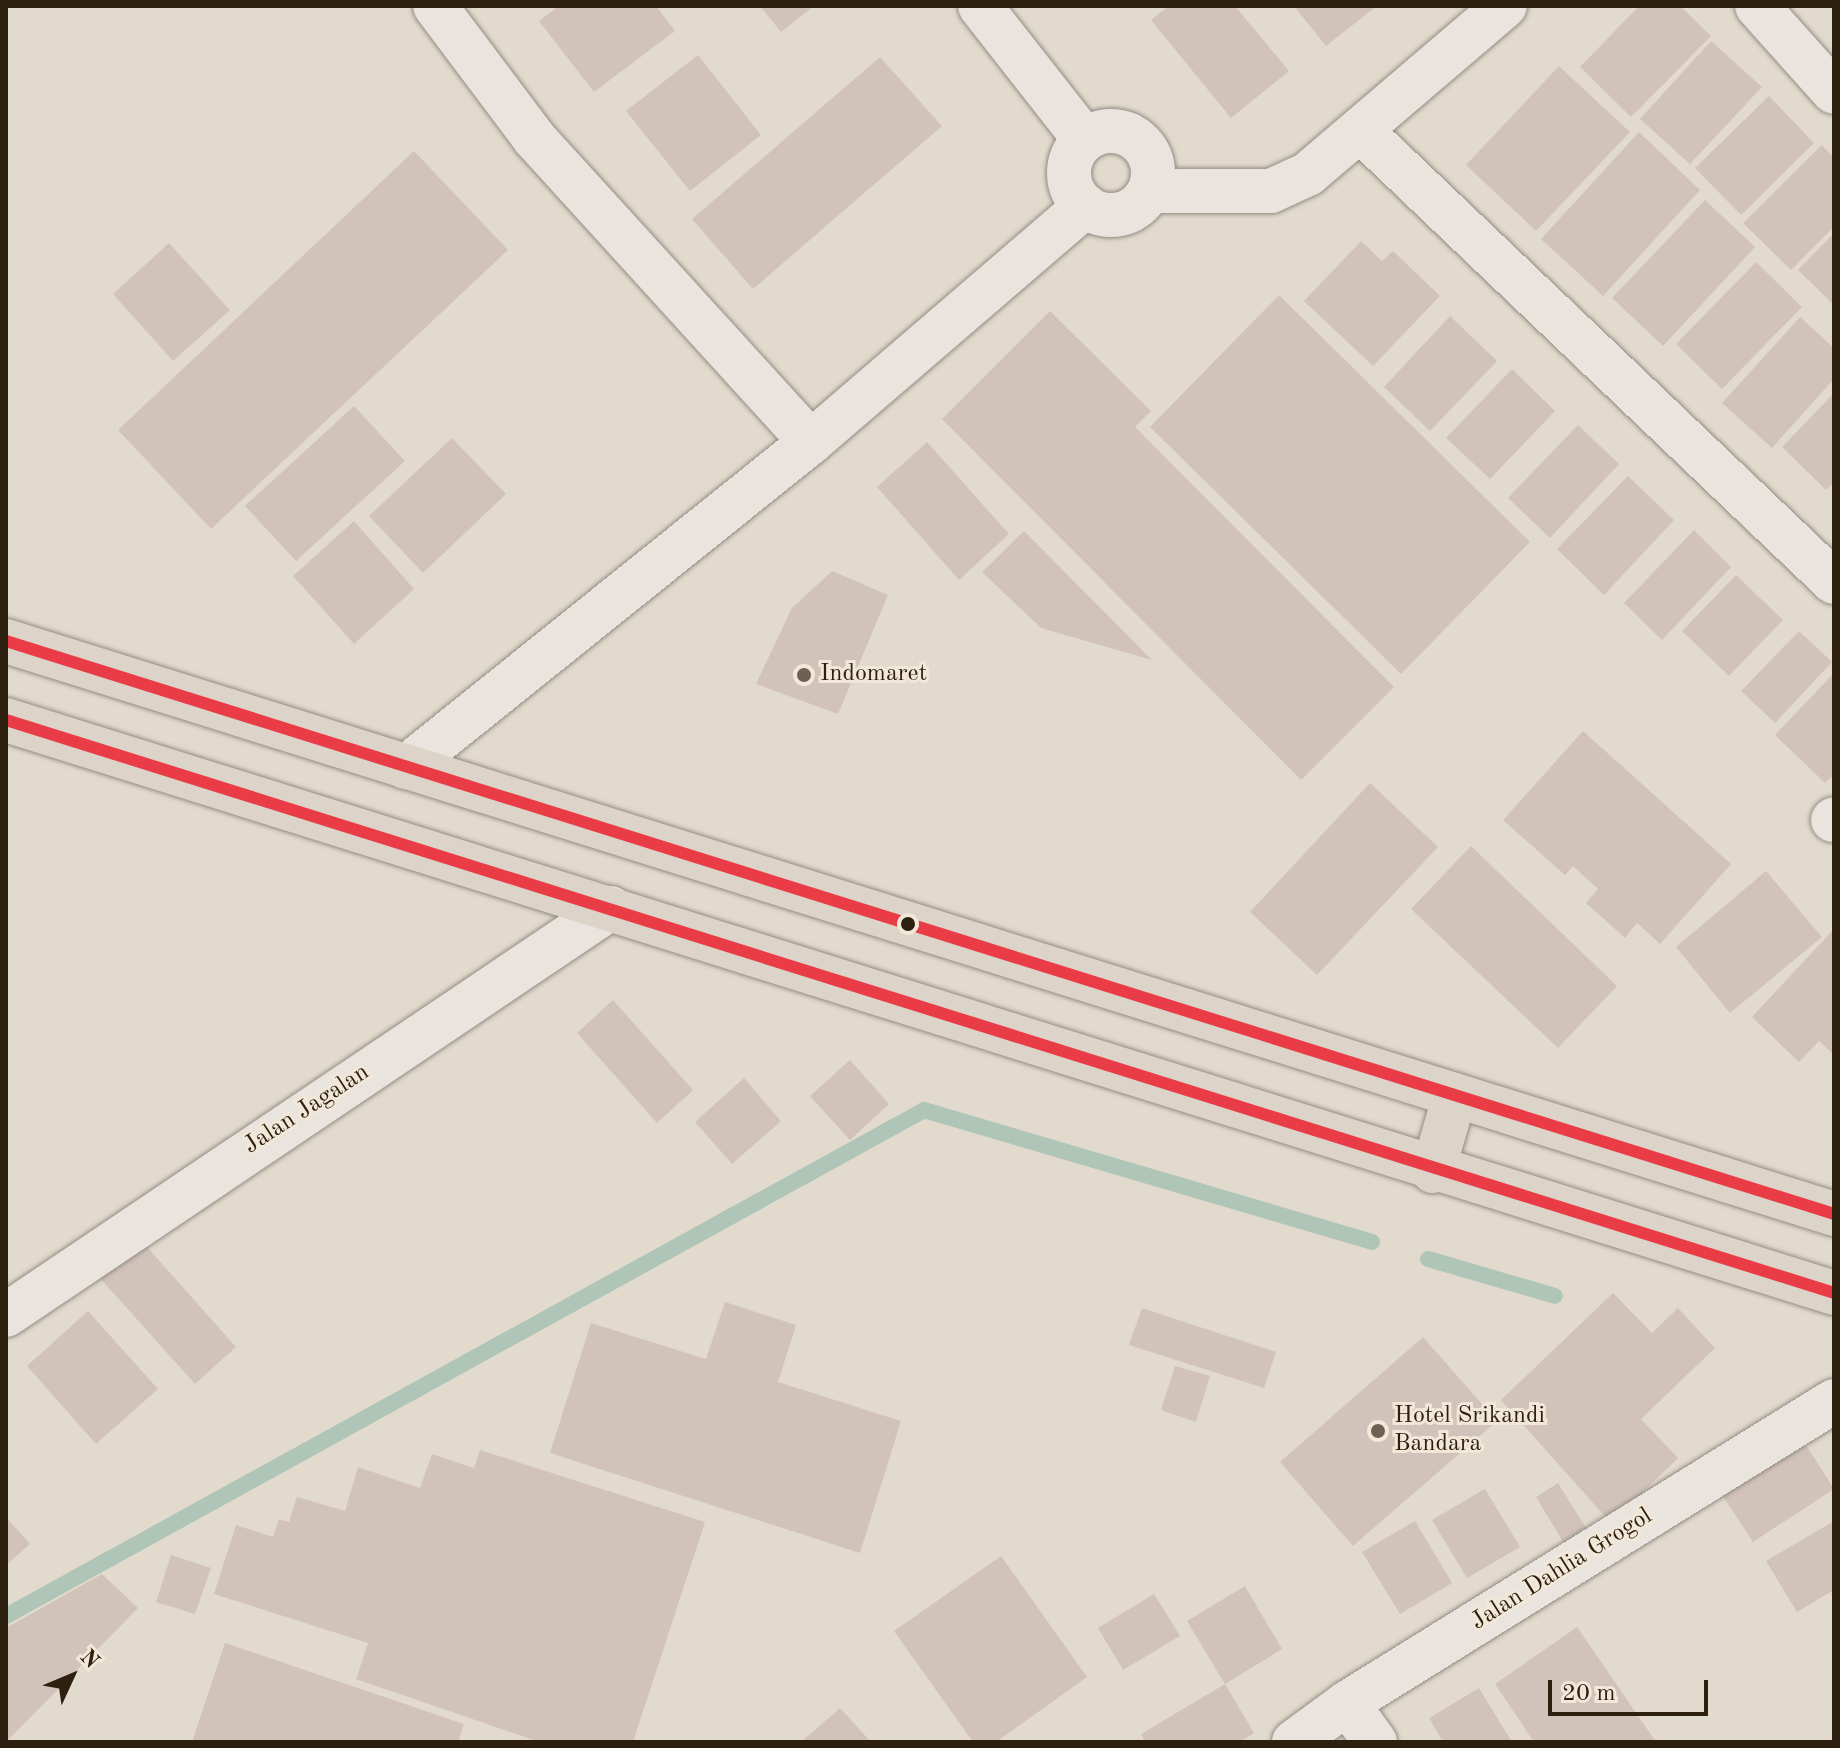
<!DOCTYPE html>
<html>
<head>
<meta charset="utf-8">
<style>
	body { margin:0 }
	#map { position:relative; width:1840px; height:1748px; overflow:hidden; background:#e2dacd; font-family:"Old Standard TT",serif }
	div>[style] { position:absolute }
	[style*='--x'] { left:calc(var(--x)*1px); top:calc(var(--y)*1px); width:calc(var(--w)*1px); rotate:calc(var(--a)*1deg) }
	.stream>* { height:16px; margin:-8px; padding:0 8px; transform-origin:8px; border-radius:8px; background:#afc5b8 }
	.building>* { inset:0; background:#d2c3ba }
	.roads { filter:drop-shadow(0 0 2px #938c83) drop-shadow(0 0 2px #938c83) }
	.minor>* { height:44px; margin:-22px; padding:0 22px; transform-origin:22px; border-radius:22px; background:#e9e4de }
	.minor>.ring { margin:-22px; padding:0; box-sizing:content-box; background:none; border:44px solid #e9e4de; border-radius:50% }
	.trunk>* { height:44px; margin:-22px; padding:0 22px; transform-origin:22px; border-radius:22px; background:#dcd4c9 }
	.bus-1>* { height:12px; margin:-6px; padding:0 6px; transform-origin:6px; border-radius:6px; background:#e93c46 }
	.dots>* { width:22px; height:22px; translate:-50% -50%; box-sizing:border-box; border:4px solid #f2e8d9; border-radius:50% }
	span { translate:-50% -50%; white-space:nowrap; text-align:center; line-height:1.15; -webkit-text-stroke:6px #f2e8d9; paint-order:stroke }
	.poi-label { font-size:24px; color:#2e200f }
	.left { translate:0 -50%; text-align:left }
	.street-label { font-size:24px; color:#2e200f }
	.frame { position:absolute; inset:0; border:8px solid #2e200f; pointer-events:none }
	.north { position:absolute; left:32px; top:1636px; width:80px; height:80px; -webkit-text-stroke:6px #f2e8d9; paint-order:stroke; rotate:46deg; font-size:22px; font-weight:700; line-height:32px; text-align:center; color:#2e200f }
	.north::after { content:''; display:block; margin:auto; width:28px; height:36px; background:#2e200f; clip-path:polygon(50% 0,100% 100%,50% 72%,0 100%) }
	.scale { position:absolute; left:1548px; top:1680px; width:160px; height:36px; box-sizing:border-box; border:4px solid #2e200f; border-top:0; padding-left:10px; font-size:24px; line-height:28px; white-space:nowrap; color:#2e200f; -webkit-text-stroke:6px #f2e8d9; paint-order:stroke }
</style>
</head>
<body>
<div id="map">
	<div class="stream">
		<i style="--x:1428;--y:1259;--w:132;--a:16.2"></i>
		<i style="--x:6;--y:1616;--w:1048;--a:-28.86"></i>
		<i style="--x:924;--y:1110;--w:467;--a:16.4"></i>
	</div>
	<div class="building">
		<i style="clip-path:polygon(559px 6px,656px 6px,675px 31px,594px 92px,539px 21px)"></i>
		<i style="clip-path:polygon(760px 6px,814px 6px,781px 32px)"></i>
		<i style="clip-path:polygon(1169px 6px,1235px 6px,1289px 71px,1231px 118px,1151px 20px)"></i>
		<i style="clip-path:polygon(1294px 6px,1377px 6px,1326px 46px)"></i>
		<i style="clip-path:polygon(1639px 6px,1680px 6px,1711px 36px,1631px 117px,1580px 67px)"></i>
		<i style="clip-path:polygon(1711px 41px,1762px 87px,1690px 164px,1640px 119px)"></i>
		<i style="clip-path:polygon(698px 55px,761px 135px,690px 191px,626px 111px)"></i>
		<i style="clip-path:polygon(880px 57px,942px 126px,753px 289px,692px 219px)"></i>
		<i style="clip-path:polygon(1559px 66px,1630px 132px,1536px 231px,1466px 165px)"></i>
		<i style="clip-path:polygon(1769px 96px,1814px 143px,1741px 215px,1695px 168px)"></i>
		<i style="clip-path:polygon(1639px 132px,1700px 190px,1603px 296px,1541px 239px)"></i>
		<i style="clip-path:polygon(1822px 145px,1834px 158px,1834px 227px,1791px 270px,1743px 223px)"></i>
		<i style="clip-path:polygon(414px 151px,508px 250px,211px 529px,118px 430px)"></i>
		<i style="clip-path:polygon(1705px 200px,1755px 247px,1663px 346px,1612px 298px)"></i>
		<i style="clip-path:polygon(1834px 233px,1834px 305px,1798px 270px)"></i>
		<i style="clip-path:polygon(1361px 241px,1382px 261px,1393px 251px,1440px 296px,1373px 366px,1304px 301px)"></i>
		<i style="clip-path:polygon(169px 243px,230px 310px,173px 361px,113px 294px)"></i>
		<i style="clip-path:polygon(1756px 262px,1802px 307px,1722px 389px,1676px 344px)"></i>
		<i style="clip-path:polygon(1279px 295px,1530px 542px,1401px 674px,1150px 427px)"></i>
		<i style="clip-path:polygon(1050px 311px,1151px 411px,1135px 427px,1394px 687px,1301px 780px,942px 419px)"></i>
		<i style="clip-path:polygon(1450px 316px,1497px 361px,1430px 431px,1384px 387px)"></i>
		<i style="clip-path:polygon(1800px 317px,1834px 348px,1834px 379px,1772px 448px,1722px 403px)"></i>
		<i style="clip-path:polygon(1512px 369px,1555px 411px,1490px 479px,1446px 438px)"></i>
		<i style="clip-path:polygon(1834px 393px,1834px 482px,1826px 490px,1782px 447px)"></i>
		<i style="clip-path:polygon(354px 406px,405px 461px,296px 561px,245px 506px)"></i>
		<i style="clip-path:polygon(1578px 425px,1619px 464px,1550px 538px,1508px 498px)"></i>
		<i style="clip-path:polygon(452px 438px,506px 494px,423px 573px,369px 516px)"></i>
		<i style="clip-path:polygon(927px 442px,1009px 534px,959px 580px,877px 487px)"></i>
		<i style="clip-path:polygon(1628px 476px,1674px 520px,1604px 595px,1557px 549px)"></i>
		<i style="clip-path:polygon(354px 521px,414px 589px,354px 644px,293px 576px)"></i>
		<i style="clip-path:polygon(1694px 530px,1731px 567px,1662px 640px,1624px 603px)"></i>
		<i style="clip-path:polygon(1024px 531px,1152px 660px,1041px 628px,982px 572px)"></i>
		<i style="clip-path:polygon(832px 571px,888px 595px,838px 714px,756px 684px,792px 608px)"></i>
		<i style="clip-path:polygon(1736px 575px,1783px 620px,1729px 676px,1682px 631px)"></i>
		<i style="clip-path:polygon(1799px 631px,1832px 662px,1775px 723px,1741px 691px)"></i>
		<i style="clip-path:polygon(1834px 673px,1834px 774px,1825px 783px,1775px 735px)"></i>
		<i style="clip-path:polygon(1583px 731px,1731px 864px,1660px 944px,1637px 923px,1625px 938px,1586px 903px,1598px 889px,1573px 866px,1565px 875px,1503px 820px)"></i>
		<i style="clip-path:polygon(1370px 783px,1438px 847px,1317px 975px,1250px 912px)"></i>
		<i style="clip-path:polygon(1471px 846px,1617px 986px,1558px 1048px,1411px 909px)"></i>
		<i style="clip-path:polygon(1766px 871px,1822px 937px,1730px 1013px,1676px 947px)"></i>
		<i style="clip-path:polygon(1834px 929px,1834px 1055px,1819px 1041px,1799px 1062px,1752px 1017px)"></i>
		<i style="clip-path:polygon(613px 1000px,693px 1090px,657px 1123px,577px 1033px)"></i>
		<i style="clip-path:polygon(850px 1060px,889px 1104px,850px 1140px,810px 1096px)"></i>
		<i style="clip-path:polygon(744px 1078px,781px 1121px,732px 1164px,695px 1122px)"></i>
		<i style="clip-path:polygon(140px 1239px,236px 1347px,195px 1384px,99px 1277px)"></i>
		<i style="clip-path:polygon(1613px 1293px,1652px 1333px,1678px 1308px,1715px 1348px,1641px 1419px,1678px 1458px,1611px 1523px,1501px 1400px)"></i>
		<i style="clip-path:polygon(725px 1302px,796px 1325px,778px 1382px,901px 1421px,860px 1553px,550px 1453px,591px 1323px,706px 1359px)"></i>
		<i style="clip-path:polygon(1142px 1308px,1276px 1352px,1264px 1388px,1129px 1345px)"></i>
		<i style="clip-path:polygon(88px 1311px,158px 1389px,96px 1444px,27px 1366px)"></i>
		<i style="clip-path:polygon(1423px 1337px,1497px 1421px,1353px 1546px,1280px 1462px)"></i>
		<i style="clip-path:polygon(1175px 1366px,1210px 1376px,1196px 1422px,1161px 1410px)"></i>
		<i style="clip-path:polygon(1799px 1434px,1834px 1489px,1753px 1542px,1717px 1487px)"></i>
		<i style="clip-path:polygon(480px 1450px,705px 1522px,633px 1742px,539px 1742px,356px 1679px,368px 1643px,214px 1594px,236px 1525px,273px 1537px,279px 1519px,289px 1522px,297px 1497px,345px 1511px,358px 1467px,420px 1488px,432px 1454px,474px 1468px)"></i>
		<i style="clip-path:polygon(1558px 1483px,1591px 1536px,1568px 1550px,1536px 1497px)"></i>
		<i style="clip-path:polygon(1485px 1489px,1520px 1547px,1467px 1578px,1432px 1520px)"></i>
		<i style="clip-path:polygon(6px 1517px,30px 1544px,6px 1565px)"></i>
		<i style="clip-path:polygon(1415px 1521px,1452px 1583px,1400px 1614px,1362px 1552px)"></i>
		<i style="clip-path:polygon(1834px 1521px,1834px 1590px,1797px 1612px,1766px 1561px)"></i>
		<i style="clip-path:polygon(171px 1555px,211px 1568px,195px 1614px,156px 1602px)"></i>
		<i style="clip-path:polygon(1001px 1556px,1087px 1677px,996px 1742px,973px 1742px,894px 1631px)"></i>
		<i style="clip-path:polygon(102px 1574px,138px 1608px,6px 1742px,6px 1628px)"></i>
		<i style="clip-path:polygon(1245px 1586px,1282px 1649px,1225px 1684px,1187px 1621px)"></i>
		<i style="clip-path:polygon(1154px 1594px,1180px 1636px,1123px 1670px,1098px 1628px)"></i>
		<i style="clip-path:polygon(1577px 1627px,1656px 1742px,1534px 1742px,1495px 1684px)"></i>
		<i style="clip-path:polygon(225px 1643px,464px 1724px,458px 1742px,192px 1742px)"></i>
		<i style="clip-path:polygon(1225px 1684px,1254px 1733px,1239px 1742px,1145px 1742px,1141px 1734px)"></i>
		<i style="clip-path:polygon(1479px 1688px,1512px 1742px,1443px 1742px,1429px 1718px)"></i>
		<i style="clip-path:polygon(840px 1708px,871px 1742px,801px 1742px)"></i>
	</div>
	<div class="roads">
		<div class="minor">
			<i style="--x:435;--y:6;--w:165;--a:53.1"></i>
			<i style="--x:534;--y:138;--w:411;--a:47.7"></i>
			<i style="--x:980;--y:6;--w:170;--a:51.9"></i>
			<i style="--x:1757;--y:6;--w:115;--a:48.2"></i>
			<i style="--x:1360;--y:130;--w:655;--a:43.64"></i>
			<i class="ring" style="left:1069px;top:131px;width:40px;height:40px"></i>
			<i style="--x:1150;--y:191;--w:121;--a:0"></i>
			<i style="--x:1271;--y:191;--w:41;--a:-24.7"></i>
			<i style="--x:1308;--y:174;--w:259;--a:-40.5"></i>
			<i style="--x:406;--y:767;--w:519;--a:-38.75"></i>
			<i style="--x:811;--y:442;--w:362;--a:-40.7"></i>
			<i style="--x:1833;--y:820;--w:1;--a:-45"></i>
			<i style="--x:6;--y:1315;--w:729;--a:-33.93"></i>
			<i style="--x:1347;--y:1703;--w:48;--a:54.3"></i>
			<i style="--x:1294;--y:1742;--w:66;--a:-36.3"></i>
			<i style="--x:1347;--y:1703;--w:573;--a:-31.8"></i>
		</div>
		<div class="trunk">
			<i style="--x:6;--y:641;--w:1916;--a:17.4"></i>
			<i style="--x:6;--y:720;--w:1916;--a:17.4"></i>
			<i style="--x:1433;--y:1171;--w:79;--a:-73.9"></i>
		</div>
	</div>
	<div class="bus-1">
		<i style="--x:6;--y:641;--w:1916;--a:17.4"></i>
		<i style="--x:6;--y:720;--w:1916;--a:17.4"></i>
	</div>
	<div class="dots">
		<i style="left:804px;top:675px;background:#6d6152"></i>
		<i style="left:908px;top:924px;background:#2e200f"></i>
		<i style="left:1378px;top:1431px;background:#6d6152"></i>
	</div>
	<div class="poi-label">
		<span class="left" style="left:820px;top:675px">Indomaret</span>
		<span class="left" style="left:1394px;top:1431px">Hotel Srikandi<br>Bandara</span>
	</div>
	<div class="street-label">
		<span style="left:307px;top:1110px;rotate:-33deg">Jalan Jagalan</span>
		<span style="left:1562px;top:1570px;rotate:-32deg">Jalan Dahlia Grogol</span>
	</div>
	<div class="frame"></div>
	<div class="north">N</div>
	<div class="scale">20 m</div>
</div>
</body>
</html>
